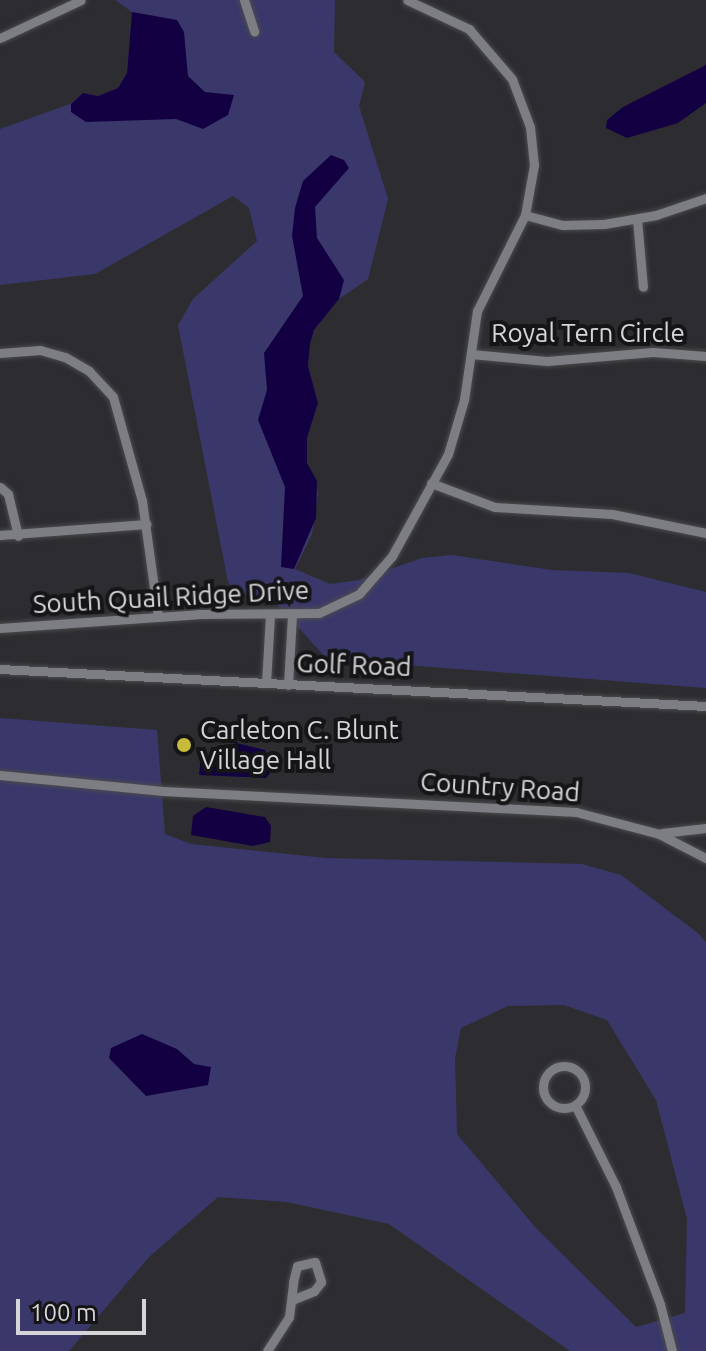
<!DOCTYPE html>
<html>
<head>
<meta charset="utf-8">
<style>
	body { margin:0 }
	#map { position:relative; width:706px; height:1351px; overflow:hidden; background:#2d2d31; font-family:Ubuntu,sans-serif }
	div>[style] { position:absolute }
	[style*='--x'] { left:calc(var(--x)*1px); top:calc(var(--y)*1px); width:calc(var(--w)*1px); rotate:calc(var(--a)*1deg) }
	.green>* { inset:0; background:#3a386b }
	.water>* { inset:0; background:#130043 }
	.roads { filter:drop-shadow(0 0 2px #4b4b4e) drop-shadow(0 0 2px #4b4b4e) }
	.minor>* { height:9px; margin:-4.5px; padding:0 4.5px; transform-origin:4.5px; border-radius:4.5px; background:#7d7e83 }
	.minor>.ring { margin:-4.5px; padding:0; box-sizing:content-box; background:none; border:9px solid #7d7e83; border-radius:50% }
	.dots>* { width:22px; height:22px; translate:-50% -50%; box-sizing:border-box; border:4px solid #151517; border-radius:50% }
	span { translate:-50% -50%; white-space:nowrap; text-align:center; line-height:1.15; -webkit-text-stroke:8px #151517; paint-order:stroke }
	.street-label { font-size:26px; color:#d5d5d8 }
	.poi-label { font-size:26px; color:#d5d5d8 }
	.left { translate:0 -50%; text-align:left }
	.scale { position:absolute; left:16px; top:1299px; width:130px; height:36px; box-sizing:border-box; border:4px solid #d5d5d8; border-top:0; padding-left:10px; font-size:24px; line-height:28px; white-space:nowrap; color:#d5d5d8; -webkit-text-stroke:6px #151517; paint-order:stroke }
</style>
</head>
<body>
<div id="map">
	<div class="green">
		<i style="clip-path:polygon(115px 0,335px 0,334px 52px,365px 82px,359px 106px,388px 199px,368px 279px,339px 299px,314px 330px,310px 344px,308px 366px,318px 403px,307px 438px,307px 463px,318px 493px,312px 534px,295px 569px,330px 584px,359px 580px,422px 558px,452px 555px,552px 570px,629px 573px,706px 592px,706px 688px,327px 659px,275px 602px,237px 592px,228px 582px,178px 325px,193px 299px,257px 241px,249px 208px,233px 196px,95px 274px,0 285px,0 129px,70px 104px,83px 93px,98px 96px,118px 88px,127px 73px,132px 12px)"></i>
		<i style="clip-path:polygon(evenodd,0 718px,157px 730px,165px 834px,191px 844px,326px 858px,582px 864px,621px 875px,699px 934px,706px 942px,706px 1351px,570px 1351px,389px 1224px,287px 1202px,218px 1197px,149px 1257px,69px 1351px,0 1351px,0 718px,564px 1005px,607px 1020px,656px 1100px,687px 1219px,685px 1313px,636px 1327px,535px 1227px,457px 1134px,455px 1058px,461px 1028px,508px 1006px,564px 1005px)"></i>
	</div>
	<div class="water">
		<i style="clip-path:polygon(132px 12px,177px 20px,184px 32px,188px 76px,205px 92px,234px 95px,228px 115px,203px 129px,176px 119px,86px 122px,71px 112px,71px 104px,83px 93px,98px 96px,118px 88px,127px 73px)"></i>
		<i style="clip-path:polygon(706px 65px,706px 103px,678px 123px,627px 138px,606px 128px,607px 120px,623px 107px)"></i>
		<i style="clip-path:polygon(331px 155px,344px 160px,349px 168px,315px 207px,317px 238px,344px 280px,339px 299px,314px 330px,310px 344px,308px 366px,318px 403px,307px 438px,307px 463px,317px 481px,316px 518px,294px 569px,281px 567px,285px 487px,258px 420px,267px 390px,264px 353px,303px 296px,292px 236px,295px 208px,303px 181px)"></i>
		<i style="clip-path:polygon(236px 743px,265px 750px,270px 773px,266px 778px,199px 775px,201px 758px)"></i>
		<i style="clip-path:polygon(206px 807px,265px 817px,271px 826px,270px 842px,253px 846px,191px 835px,193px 816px)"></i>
		<i style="clip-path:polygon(142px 1034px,177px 1049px,194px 1064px,211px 1067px,208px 1085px,146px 1096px,109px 1058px,111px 1048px)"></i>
	</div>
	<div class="roads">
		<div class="minor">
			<i style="--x:244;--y:0;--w:33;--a:72"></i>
			<i style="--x:0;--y:38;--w:89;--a:-25.1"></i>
			<i style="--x:525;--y:215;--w:39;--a:15"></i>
			<i style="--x:563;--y:225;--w:41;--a:-1.4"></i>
			<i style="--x:604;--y:224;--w:53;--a:-9.8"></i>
			<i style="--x:656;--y:215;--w:53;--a:-18.8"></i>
			<i style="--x:637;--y:219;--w:68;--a:85"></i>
			<i style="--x:0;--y:353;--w:40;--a:-4.3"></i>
			<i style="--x:40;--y:350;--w:26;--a:16"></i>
			<i style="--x:65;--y:357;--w:28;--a:30"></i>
			<i style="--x:89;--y:371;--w:35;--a:47"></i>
			<i style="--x:113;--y:397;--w:108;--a:74.4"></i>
			<i style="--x:142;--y:501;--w:116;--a:82.1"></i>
			<i style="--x:471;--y:354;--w:76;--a:5.3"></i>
			<i style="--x:547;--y:361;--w:106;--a:-4.9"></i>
			<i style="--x:653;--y:352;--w:53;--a:4.3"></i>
			<i style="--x:431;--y:483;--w:68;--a:20.6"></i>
			<i style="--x:495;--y:507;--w:117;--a:3.4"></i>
			<i style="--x:612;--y:514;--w:96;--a:11.4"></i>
			<i style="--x:0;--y:487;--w:11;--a:41"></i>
			<i style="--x:8;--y:494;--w:43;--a:76.6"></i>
			<i style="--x:0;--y:535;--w:147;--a:-4.3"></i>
			<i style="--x:0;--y:628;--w:198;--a:-4"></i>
			<i style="--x:198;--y:614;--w:121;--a:-0.5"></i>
			<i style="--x:319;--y:613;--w:44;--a:-25.4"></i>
			<i style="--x:359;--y:594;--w:50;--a:-49"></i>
			<i style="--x:392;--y:556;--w:116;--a:-61.2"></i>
			<i style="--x:448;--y:454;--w:56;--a:-73.5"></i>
			<i style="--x:464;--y:400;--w:90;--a:-81.7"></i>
			<i style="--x:477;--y:311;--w:107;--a:-63.4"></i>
			<i style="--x:525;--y:215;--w:51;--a:-79.8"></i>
			<i style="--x:534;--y:165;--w:38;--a:-96"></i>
			<i style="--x:530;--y:127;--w:51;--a:-110.6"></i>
			<i style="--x:512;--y:79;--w:66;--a:-130.7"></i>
			<i style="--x:469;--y:29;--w:68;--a:-154.9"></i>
			<i style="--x:0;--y:669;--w:707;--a:3"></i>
			<i style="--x:266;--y:683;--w:68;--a:-86.6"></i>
			<i style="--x:288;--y:685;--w:69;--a:-86.7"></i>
			<i style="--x:0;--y:775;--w:164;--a:5.6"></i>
			<i style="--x:163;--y:791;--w:414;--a:2.9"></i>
			<i style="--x:576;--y:812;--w:86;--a:14.8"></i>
			<i style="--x:659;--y:834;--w:53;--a:27.1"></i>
			<i style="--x:662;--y:833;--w:44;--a:-6.5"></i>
			<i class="ring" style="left:543px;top:1066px;width:33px;height:33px"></i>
			<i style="--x:575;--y:1105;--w:92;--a:63.4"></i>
			<i style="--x:616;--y:1187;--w:125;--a:69.4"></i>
			<i style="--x:660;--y:1304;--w:49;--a:75.7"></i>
			<i style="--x:267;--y:1351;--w:40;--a:-57.1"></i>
			<i style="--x:289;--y:1317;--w:35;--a:-83"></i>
			<i style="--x:293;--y:1282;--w:16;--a:-76"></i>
			<i style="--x:297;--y:1266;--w:18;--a:-13"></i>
			<i style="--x:315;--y:1262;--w:21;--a:73"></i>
			<i style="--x:321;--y:1282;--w:11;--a:128"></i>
			<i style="--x:314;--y:1291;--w:24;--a:158"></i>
		</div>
	</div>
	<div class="dots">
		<i style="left:184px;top:745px;background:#c8bb3b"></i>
	</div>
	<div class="street-label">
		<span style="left:588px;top:333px">Royal Tern Circle</span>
		<span style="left:171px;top:597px;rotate:-3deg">South Quail Ridge Drive</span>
		<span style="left:354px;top:665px;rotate:2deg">Golf Road</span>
		<span style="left:500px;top:787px;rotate:4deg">Country Road</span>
	</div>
	<div class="poi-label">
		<span class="left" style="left:200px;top:745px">Carleton C. Blunt<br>Village Hall</span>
	</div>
	<div class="scale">100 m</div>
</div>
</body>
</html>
